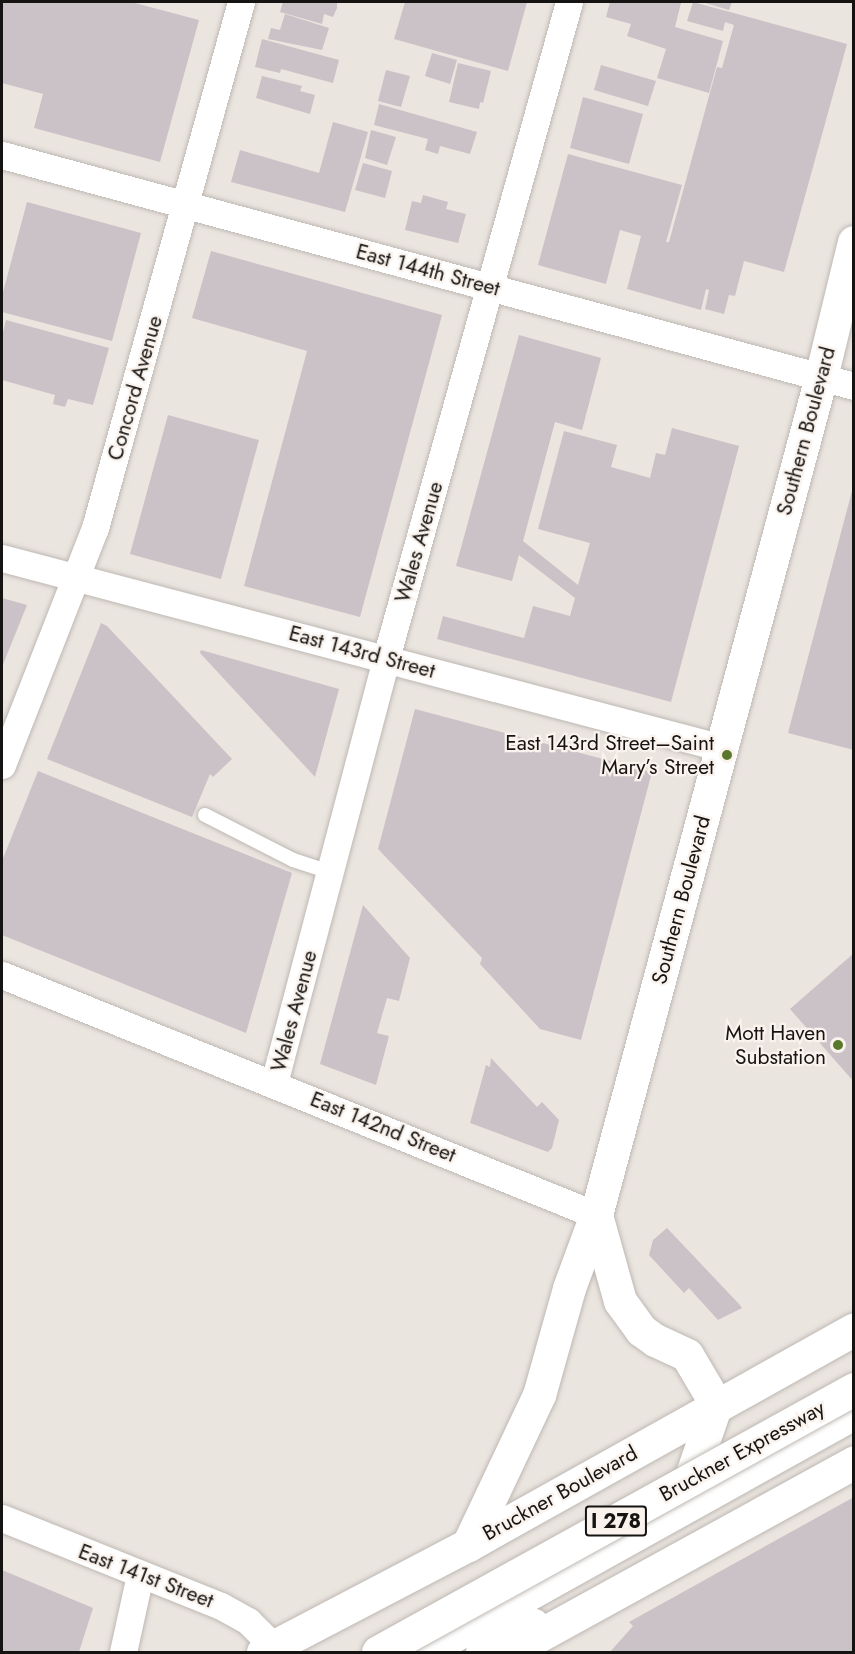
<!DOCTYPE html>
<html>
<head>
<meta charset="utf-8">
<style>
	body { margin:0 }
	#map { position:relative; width:855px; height:1654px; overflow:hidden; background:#ebe5e0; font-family:Jost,sans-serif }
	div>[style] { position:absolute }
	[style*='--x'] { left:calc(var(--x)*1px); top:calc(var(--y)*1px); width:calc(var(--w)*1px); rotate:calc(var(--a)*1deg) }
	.building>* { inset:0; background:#cac2c6 }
	.roads { filter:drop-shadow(0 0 2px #beb8b3) drop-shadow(0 0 2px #beb8b3) }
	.service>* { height:14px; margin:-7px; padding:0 7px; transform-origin:7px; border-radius:7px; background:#fff }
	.minor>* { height:27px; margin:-13.5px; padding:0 13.5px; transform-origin:13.5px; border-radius:13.5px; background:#fff }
	.secondary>* { height:33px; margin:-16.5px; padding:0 16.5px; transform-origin:16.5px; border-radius:16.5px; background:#fff }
	.primary>* { height:33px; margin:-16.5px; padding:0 16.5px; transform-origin:16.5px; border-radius:16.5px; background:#fff }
	.motorway>* { height:33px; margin:-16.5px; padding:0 16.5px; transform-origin:16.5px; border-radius:16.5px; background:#fff }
	.bridges { filter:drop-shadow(0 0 2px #beb8b3) drop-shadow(0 0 2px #beb8b3) }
	.motorway-bridge>* { height:33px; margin:-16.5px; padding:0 16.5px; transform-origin:16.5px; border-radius:16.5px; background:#fff }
	.dots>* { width:16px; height:16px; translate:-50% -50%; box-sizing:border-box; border:3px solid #f9f2ed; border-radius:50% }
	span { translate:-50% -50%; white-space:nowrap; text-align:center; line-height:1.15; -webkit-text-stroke:4.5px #f9f2ed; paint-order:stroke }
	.shield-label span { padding:2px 4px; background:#f9f2ed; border:2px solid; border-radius:4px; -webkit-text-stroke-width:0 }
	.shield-label { font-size:20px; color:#161412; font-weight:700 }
	.street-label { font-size:21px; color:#161412 }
	.poi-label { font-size:21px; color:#161412 }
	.right { translate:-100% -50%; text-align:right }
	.frame { position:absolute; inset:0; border:3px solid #161412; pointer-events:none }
</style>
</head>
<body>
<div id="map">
	<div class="building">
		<i style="clip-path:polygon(2px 2px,131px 2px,199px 20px,160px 162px,34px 128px,43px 94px,2px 83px)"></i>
		<i style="clip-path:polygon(283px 2px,337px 2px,337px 8px,333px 17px,324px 14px,322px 24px,280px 12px)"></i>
		<i style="clip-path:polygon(405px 2px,527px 2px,508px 71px,394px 39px)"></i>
		<i style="clip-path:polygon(610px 2px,681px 3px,675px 27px,723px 41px,709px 93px,657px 78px,666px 49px,627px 36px,631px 24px,606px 17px)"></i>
		<i style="clip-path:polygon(693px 2px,847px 44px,784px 272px,744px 261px,735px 296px,729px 295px,724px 314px,705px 309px,709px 290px,706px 289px,701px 310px,627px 289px,641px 236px,620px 230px,606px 284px,538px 265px,568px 154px,682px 185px,666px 242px,669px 242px,717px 67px,722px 68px,734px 25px,725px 22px,723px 31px,687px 21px)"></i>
		<i style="clip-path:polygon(702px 2px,732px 2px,729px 10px)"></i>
		<i style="clip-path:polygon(285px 14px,329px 28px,322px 50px,268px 39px,271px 28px,280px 30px)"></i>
		<i style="clip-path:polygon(262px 39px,339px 60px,333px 83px,281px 69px,280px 73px,255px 67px)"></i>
		<i style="clip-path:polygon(432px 53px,457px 60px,450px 84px,425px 76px)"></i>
		<i style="clip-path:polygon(458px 63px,491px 71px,483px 103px,480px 102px,479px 109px,449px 102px)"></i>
		<i style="clip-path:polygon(601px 65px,656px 81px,648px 106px,594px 90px)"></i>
		<i style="clip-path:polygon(386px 70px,410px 76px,401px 107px,378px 101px)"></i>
		<i style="clip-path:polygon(262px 76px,302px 86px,300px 91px,315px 95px,310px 114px,256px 98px)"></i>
		<i style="clip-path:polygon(583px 97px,643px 114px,629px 164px,570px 148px)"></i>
		<i style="clip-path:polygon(379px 104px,477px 132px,470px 154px,440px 146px,438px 154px,425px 150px,428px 139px,374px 125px)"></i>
		<i style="clip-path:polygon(333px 122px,368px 132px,345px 212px,231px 182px,240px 150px,319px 173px)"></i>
		<i style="clip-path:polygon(371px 130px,396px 137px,387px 165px,365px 158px)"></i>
		<i style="clip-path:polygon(363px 163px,392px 171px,385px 198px,355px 190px)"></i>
		<i style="clip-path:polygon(423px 195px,448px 202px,446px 209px,466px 214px,458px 243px,405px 230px,412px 201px,421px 203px)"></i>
		<i style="clip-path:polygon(27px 202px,141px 233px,112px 341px,2px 312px,2px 296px)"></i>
		<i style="clip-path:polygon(211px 251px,442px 315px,360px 617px,244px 586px,307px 351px,192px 318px)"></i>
		<i style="clip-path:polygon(6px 320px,109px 348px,93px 405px,68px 399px,65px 407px,53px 404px,55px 395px,2px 380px,2px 336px)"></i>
		<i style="clip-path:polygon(519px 335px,601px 358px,582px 430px,555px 422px,523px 541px,578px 585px,590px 543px,538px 529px,564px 431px,617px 445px,611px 467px,650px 478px,656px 453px,665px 455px,672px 428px,739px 446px,671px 702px,437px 639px,443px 616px,524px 638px,533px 606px,570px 616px,575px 598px,519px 555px,512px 581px,456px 566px)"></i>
		<i style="clip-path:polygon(168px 415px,259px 440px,221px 579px,130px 554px)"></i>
		<i style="clip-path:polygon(853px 487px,854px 487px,854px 750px,788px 733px)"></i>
		<i style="clip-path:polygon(2px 598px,27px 605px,2px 667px)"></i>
		<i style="clip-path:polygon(101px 623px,107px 626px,232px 759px,213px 777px,210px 774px,192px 817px,47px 759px)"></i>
		<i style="clip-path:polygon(201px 650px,339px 689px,315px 777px,200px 653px)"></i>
		<i style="clip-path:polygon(415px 709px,652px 772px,581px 1040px,540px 1029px,480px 964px,482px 958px,378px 849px)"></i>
		<i style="clip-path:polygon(38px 771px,292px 873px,246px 1033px,2px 935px,2px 861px)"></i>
		<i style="clip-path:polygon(363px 905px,410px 958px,399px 1001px,387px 998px,377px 1033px,389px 1036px,376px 1085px,320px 1064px)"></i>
		<i style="clip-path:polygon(854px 953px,854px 1082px,790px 1009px)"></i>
		<i style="clip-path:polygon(491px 1058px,537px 1107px,542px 1102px,559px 1120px,552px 1148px,548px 1152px,470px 1123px,486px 1065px,490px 1067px)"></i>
		<i style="clip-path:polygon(667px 1228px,739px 1304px,742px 1308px,718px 1320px,689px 1288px,684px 1293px,649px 1255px,653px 1240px)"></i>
		<i style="clip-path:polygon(854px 1497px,854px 1652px,610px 1652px,633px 1626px,629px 1622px)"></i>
		<i style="clip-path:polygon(2px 1570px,93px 1608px,79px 1652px,2px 1652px)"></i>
	</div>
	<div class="roads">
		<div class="service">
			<i style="--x:205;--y:815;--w:99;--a:27.1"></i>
			<i style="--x:293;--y:860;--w:40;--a:18"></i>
		</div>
		<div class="minor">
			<i style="--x:2;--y:155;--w:883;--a:15.17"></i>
			<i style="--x:2;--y:558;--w:745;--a:14.78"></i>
			<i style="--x:2;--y:765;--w:255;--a:-68.6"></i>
			<i style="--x:95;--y:528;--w:546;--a:-74.49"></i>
			<i style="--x:2;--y:975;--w:641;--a:22"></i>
			<i style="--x:274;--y:1083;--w:440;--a:-75.2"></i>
			<i style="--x:386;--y:658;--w:681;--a:-74.41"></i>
			<i style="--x:2;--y:1518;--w:236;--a:21.9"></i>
			<i style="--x:221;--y:1606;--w:31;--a:29"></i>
			<i style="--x:248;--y:1621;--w:44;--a:45"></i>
			<i style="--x:123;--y:1652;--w:79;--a:-77.6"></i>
		</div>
		<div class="secondary">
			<i style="--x:596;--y:1215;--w:89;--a:74.4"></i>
			<i style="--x:620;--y:1301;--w:36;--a:54"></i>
			<i style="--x:641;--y:1330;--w:17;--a:36"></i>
			<i style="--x:655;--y:1340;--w:35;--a:25"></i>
			<i style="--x:687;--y:1355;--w:57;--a:59.4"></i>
			<i style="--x:716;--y:1404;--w:98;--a:109"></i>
			<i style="--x:468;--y:1545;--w:166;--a:-64.7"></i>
			<i style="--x:539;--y:1395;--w:111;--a:-74.3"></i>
			<i style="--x:569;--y:1288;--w:78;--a:-69.7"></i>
			<i style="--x:596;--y:1215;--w:868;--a:-74.97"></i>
			<i style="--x:821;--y:377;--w:139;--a:-76.3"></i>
			<i style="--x:424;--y:1652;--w:492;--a:-29.1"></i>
			<i style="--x:482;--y:1652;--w:58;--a:-27.9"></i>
		</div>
		<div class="primary">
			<i style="--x:263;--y:1652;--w:231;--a:-27.6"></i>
			<i style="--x:468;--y:1545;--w:442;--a:-29.2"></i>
		</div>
		<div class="motorway">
			<i style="--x:509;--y:1652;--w:394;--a:-28.8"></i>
		</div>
	</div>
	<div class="bridges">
		<div class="motorway-bridge">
			<i style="--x:378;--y:1652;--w:544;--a:-28.92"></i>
		</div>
	</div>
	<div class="dots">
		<i style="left:727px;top:755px;background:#5a782d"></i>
		<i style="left:838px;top:1045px;background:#5a782d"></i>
	</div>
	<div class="shield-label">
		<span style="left:616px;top:1521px">I 278</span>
	</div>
	<div class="street-label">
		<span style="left:428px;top:270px;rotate:15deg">East 144th Street</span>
		<span style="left:135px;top:388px;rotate:-74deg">Concord Avenue</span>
		<span style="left:806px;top:431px;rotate:-75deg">Southern Boulevard</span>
		<span style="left:419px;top:542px;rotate:-74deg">Wales Avenue</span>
		<span style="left:362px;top:652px;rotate:15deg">East 143rd Street</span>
		<span style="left:681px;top:900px;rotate:-75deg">Southern Boulevard</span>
		<span style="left:294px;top:1011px;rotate:-75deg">Wales Avenue</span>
		<span style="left:383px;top:1127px;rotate:22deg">East 142nd Street</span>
		<span style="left:742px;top:1451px;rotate:-29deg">Bruckner Expressway</span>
		<span style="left:560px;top:1493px;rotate:-29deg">Bruckner Boulevard</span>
		<span style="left:146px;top:1576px;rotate:21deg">East 141st Street</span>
	</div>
	<div class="poi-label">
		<span class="right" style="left:714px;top:755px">East 143rd Street–Saint<br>Mary’s Street</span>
		<span class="right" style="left:826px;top:1045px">Mott Haven<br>Substation</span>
	</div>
	<div class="frame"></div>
</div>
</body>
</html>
